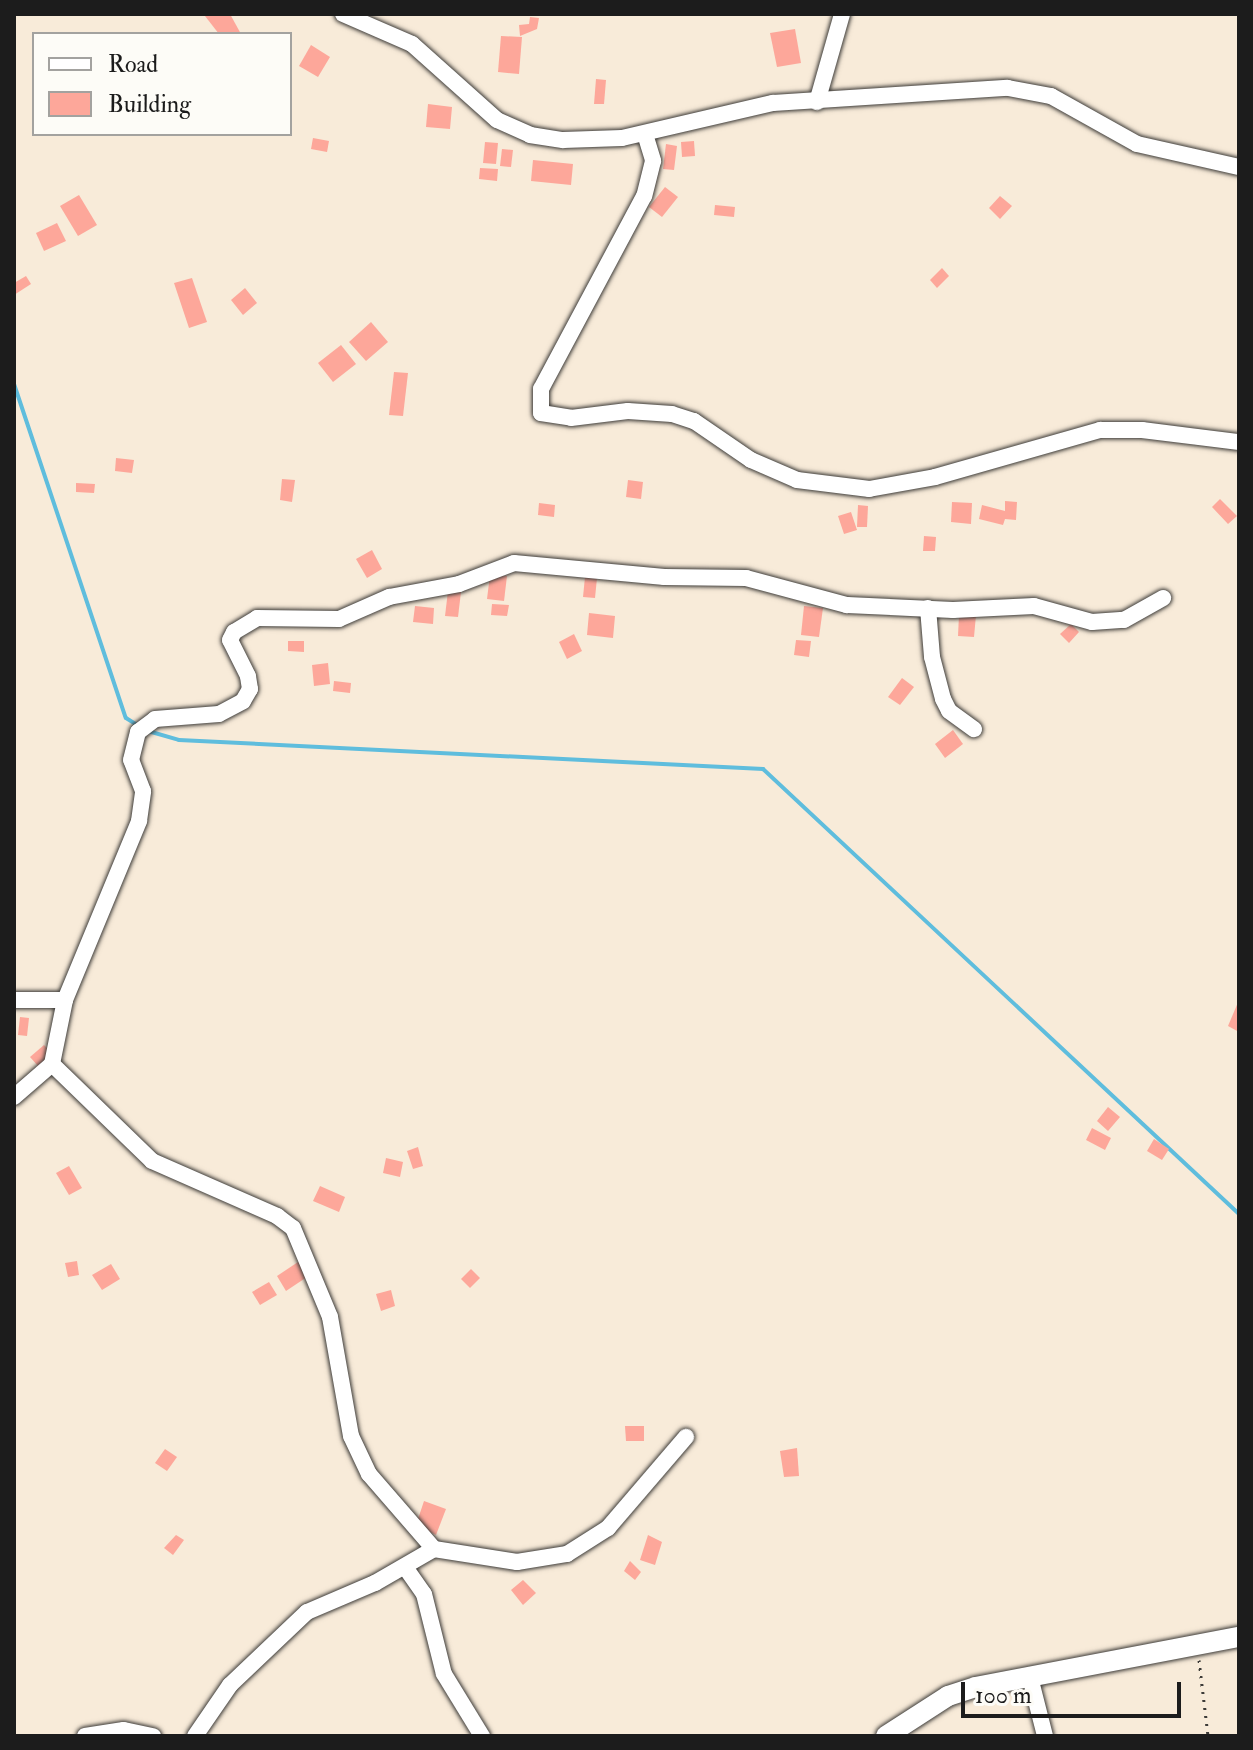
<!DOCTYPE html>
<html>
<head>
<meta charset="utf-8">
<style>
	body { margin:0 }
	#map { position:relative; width:1253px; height:1750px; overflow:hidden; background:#f8ebd9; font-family:"IM FELL Double Pica",serif }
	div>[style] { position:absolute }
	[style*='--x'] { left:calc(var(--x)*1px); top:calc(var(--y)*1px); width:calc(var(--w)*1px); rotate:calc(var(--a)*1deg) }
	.stream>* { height:4px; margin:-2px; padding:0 2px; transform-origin:2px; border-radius:2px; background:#5fbddd }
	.building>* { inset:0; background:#fda79a }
	.path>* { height:3px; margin-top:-1.5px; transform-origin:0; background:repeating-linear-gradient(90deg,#3d3b38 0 2px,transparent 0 8px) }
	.roads { filter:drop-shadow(0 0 2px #3d3b38) drop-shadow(0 0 2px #3d3b38) }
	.minor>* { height:16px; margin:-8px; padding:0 8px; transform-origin:8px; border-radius:8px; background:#fff }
	.tertiary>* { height:20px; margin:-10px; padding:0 10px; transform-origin:10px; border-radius:10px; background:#fff }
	span { translate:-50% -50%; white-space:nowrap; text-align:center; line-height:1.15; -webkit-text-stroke:8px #fdfcf7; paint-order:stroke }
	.frame { position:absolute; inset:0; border:16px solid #1c1c1c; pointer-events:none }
	.legend { position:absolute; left:32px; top:32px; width:260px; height:104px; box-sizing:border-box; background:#fdfcf7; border:2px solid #a3a29f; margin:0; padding:10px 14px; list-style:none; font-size:24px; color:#1c1c1c }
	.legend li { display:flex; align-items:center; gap:16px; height:40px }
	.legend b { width:40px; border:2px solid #a3a29f }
	.scale { position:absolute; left:961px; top:1682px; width:220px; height:36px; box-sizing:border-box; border:4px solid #1c1c1c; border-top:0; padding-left:10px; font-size:24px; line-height:28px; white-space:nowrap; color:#1c1c1c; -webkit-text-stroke:6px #fdfcf7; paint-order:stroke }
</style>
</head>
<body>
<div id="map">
	<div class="stream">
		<i style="--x:14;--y:384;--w:352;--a:71.5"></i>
		<i style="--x:126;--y:718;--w:13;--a:32"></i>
		<i style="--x:148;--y:731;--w:32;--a:16"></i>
		<i style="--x:179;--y:740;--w:585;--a:2.84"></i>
		<i style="--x:763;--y:769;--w:652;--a:43.07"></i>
	</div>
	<div class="building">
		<i style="clip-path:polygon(230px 14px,241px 34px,219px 34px,205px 16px)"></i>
		<i style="clip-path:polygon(530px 17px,539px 18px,537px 29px,520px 36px,519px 25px,529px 24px)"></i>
		<i style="clip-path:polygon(795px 29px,801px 63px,777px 67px,770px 33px)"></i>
		<i style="clip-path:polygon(501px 36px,522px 37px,519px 74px,498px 72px)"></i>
		<i style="clip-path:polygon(311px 45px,330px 57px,318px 77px,299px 66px)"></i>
		<i style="clip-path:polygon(596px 79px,606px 80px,604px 104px,594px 104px)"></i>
		<i style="clip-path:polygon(428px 104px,452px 107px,450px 129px,426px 127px)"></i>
		<i style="clip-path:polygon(313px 138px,329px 141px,327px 152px,311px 149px)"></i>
		<i style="clip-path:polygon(694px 141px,695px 156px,682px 157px,681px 142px)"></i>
		<i style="clip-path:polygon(485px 142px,498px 143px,496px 164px,483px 163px)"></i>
		<i style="clip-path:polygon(666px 144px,677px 146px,674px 170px,663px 169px)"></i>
		<i style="clip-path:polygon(502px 149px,513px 150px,511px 167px,500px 166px)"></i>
		<i style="clip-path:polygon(533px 160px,573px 164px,571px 185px,531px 181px)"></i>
		<i style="clip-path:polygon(480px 168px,498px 169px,497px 181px,479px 179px)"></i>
		<i style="clip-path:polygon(665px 187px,678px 197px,662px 217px,649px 207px)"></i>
		<i style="clip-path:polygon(79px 195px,97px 225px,78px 236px,60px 206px)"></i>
		<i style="clip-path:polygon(1000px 196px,1012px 206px,1000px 219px,989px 208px)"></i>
		<i style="clip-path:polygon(715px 205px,735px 207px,734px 217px,714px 215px)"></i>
		<i style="clip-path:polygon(57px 223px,66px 241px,44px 251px,36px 233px)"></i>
		<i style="clip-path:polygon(942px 268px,949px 276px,937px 288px,930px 280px)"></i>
		<i style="clip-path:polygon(26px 276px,31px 284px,14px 295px,14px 283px)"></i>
		<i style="clip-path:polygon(192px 278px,207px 322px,189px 328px,174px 283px)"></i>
		<i style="clip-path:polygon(245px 288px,257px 303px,243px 315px,231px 300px)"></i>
		<i style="clip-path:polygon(371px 322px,388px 342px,366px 361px,349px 342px)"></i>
		<i style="clip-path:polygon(341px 345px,356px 364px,333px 382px,318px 363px)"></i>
		<i style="clip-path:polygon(394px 372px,408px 373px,403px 416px,389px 415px)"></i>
		<i style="clip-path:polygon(116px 458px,134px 460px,132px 473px,115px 471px)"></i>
		<i style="clip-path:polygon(282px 479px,295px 480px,292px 502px,280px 500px)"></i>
		<i style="clip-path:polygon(628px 480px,643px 482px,641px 499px,626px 497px)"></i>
		<i style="clip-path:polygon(76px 483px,95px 484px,94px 493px,76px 492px)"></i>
		<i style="clip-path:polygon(1220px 499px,1237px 516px,1228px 524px,1212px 507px)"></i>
		<i style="clip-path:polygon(1005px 501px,1017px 502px,1016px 520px,1005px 519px,1003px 525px,979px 519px,982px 505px,1005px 511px)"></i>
		<i style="clip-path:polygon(952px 502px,972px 503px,971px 524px,951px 522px)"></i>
		<i style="clip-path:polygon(539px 503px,555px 505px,554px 517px,538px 515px)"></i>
		<i style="clip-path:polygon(858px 505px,868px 506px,867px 527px,857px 527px)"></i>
		<i style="clip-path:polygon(851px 512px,857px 530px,844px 534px,838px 516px)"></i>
		<i style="clip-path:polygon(924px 536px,936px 537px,935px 551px,923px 551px)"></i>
		<i style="clip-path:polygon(372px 550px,382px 569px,367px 578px,356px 559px)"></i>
		<i style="clip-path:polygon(490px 575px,507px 576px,504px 601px,487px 599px)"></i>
		<i style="clip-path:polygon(585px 577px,597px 578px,595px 598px,583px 597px)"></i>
		<i style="clip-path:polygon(448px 591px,461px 592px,458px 617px,445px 616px)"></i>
		<i style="clip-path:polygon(492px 604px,509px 605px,507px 616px,491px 615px)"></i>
		<i style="clip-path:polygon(415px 606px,434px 608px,433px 624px,413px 622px)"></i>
		<i style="clip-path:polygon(804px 606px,823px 608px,819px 637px,801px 635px)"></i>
		<i style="clip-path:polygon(589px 613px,615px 616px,613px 638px,587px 635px)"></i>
		<i style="clip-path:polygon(959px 615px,976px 615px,974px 637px,958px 636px)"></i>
		<i style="clip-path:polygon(1071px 624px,1079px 632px,1069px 643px,1060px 634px)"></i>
		<i style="clip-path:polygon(574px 634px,582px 651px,567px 659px,559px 642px)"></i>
		<i style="clip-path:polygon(796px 640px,811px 641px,809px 657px,794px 655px)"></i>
		<i style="clip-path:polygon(288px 641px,304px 641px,304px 652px,288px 651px)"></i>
		<i style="clip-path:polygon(328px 663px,330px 684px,314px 686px,312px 665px)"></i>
		<i style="clip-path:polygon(902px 678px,914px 687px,900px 705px,888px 697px)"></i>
		<i style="clip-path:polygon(334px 681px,351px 683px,350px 693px,333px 691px)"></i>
		<i style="clip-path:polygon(953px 730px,963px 744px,945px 758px,935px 744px)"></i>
		<i style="clip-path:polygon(1239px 1000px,1239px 1032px,1228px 1026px)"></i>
		<i style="clip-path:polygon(20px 1017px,29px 1018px,27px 1036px,18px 1035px)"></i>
		<i style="clip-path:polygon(44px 1045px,52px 1053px,38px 1066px,30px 1057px)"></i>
		<i style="clip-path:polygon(1108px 1107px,1120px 1117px,1108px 1131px,1097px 1121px)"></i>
		<i style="clip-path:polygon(1092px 1128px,1111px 1138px,1105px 1150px,1086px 1140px)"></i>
		<i style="clip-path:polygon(1154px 1139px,1169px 1149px,1162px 1160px,1147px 1151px)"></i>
		<i style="clip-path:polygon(418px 1147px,423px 1166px,413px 1169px,407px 1151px)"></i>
		<i style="clip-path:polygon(386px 1158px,403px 1162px,400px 1177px,383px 1173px)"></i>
		<i style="clip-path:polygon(69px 1166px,82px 1188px,69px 1195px,56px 1173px)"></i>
		<i style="clip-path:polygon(320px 1186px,345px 1197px,339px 1212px,313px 1201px)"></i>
		<i style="clip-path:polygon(301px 1260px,310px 1275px,286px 1291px,277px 1276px)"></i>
		<i style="clip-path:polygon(77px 1261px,79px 1275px,68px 1277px,65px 1263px)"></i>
		<i style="clip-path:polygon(111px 1264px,120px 1279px,102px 1290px,92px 1275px)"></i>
		<i style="clip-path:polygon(471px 1269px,480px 1278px,470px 1288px,461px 1279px)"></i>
		<i style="clip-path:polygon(269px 1282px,277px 1295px,260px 1305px,252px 1292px)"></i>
		<i style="clip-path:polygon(391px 1290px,395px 1306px,381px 1311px,376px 1294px)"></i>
		<i style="clip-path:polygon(625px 1426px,644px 1426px,644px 1441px,626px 1441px)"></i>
		<i style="clip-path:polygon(797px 1448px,799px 1476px,784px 1477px,780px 1451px)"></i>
		<i style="clip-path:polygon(165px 1449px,177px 1457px,167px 1471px,155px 1463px)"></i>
		<i style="clip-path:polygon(424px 1501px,446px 1509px,436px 1535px,416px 1525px)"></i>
		<i style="clip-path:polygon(176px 1535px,184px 1540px,173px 1555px,164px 1548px)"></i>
		<i style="clip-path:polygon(648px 1535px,662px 1542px,655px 1565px,640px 1560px)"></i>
		<i style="clip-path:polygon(630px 1561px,641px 1572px,635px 1580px,624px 1571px)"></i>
		<i style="clip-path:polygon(523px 1580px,536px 1593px,523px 1605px,511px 1590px)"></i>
	</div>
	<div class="path">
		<i style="--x:1199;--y:1660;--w:77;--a:83.2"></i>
	</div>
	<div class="roads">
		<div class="minor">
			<i style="--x:343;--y:14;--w:75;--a:23.5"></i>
			<i style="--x:412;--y:44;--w:114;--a:41.8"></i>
			<i style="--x:497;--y:120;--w:36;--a:24"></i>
			<i style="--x:530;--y:135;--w:33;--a:9"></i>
			<i style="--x:563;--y:140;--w:59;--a:-1.9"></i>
			<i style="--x:622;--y:138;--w:155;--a:-13.1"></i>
			<i style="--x:773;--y:103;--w:235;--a:-3.7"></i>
			<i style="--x:1008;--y:88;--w:44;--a:10.5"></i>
			<i style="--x:1051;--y:96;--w:98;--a:29.2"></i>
			<i style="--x:1137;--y:144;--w:105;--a:12.7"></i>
			<i style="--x:817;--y:102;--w:91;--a:-74.1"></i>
			<i style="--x:645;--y:134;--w:28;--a:73"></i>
			<i style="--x:653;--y:161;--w:36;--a:104"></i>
			<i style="--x:644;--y:196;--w:219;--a:118.1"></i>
			<i style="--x:541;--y:389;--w:24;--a:90"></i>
			<i style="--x:541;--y:413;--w:30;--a:9"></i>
			<i style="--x:571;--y:418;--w:57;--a:-7"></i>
			<i style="--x:628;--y:411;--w:44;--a:3.9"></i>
			<i style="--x:672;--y:414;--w:23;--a:18"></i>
			<i style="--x:694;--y:421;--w:69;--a:34.4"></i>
			<i style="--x:751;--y:460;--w:50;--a:23.5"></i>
			<i style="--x:797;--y:480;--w:73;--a:7.1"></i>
			<i style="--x:869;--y:489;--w:67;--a:-10.3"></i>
			<i style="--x:935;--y:477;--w:172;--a:-15.9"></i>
			<i style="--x:1100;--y:430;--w:42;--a:0"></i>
			<i style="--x:1142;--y:430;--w:98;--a:7.1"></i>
			<i style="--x:928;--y:608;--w:49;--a:85.3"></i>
			<i style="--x:932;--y:657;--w:43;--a:75.3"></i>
			<i style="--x:943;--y:699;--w:13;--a:63"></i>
			<i style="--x:949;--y:711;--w:31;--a:36"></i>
			<i style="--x:14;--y:1000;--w:51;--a:0"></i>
			<i style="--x:52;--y:1064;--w:139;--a:44.1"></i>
			<i style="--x:152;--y:1161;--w:137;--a:23.7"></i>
			<i style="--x:277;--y:1216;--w:20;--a:37"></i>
			<i style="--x:293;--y:1228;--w:96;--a:67.4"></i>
			<i style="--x:330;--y:1317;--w:121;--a:80"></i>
			<i style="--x:351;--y:1436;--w:42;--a:64.7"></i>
			<i style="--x:369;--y:1474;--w:99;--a:49.1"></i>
			<i style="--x:14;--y:1097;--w:50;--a:-41"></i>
			<i style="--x:52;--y:1064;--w:65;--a:-78.5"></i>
			<i style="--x:65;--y:1000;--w:194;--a:-67.5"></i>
			<i style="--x:139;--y:821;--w:30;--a:-82"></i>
			<i style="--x:143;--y:791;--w:33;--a:-111"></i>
			<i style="--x:131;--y:760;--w:29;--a:-76"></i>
			<i style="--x:138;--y:732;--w:21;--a:-37"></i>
			<i style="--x:155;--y:719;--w:64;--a:-4.5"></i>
			<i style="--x:219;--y:714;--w:27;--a:-28"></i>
			<i style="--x:243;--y:701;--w:14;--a:-60"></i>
			<i style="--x:250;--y:689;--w:13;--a:-99"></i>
			<i style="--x:248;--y:676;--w:40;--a:-116.6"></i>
			<i style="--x:230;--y:640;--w:9;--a:-63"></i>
			<i style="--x:234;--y:632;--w:27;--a:-31"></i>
			<i style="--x:257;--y:618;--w:82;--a:0.7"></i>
			<i style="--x:339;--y:619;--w:55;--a:-23.7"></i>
			<i style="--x:389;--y:597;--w:71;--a:-10.5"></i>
			<i style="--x:459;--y:584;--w:59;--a:-20.9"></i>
			<i style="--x:514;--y:563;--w:151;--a:5.3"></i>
			<i style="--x:664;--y:577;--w:82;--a:0.7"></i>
			<i style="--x:746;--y:578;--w:105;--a:15"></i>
			<i style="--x:847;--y:605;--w:106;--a:2.7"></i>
			<i style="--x:953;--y:610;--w:81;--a:-2.8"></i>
			<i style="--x:1034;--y:606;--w:60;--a:15.4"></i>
			<i style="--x:1092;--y:622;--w:32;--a:-4"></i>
			<i style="--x:1124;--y:620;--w:45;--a:-29.4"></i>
			<i style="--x:405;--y:1567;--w:33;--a:55"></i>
			<i style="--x:424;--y:1594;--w:82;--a:76"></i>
			<i style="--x:444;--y:1674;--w:73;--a:58.5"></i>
			<i style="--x:1030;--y:1677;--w:61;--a:75.7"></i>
			<i style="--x:85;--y:1736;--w:39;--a:-9"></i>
			<i style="--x:124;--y:1730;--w:30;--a:12"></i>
			<i style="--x:195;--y:1736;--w:62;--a:-55.5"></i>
			<i style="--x:230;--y:1685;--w:106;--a:-43.5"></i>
			<i style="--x:307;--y:1612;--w:74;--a:-23.1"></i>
			<i style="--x:375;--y:1583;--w:68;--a:-30"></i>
			<i style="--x:434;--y:1549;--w:84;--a:8.9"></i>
			<i style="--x:517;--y:1562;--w:51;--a:-9.1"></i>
			<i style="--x:567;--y:1554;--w:49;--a:-32.4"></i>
			<i style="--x:608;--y:1528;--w:120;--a:-49.4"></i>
		</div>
		<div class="tertiary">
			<i style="--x:886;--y:1736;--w:74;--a:-32.8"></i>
			<i style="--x:948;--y:1696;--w:29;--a:-18"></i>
			<i style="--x:976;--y:1687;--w:268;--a:-10.8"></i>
		</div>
	</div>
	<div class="frame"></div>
	<ul class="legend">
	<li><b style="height:10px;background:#fff"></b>Road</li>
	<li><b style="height:22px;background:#fda79a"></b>Building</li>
	</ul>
	<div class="scale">100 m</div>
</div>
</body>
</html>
